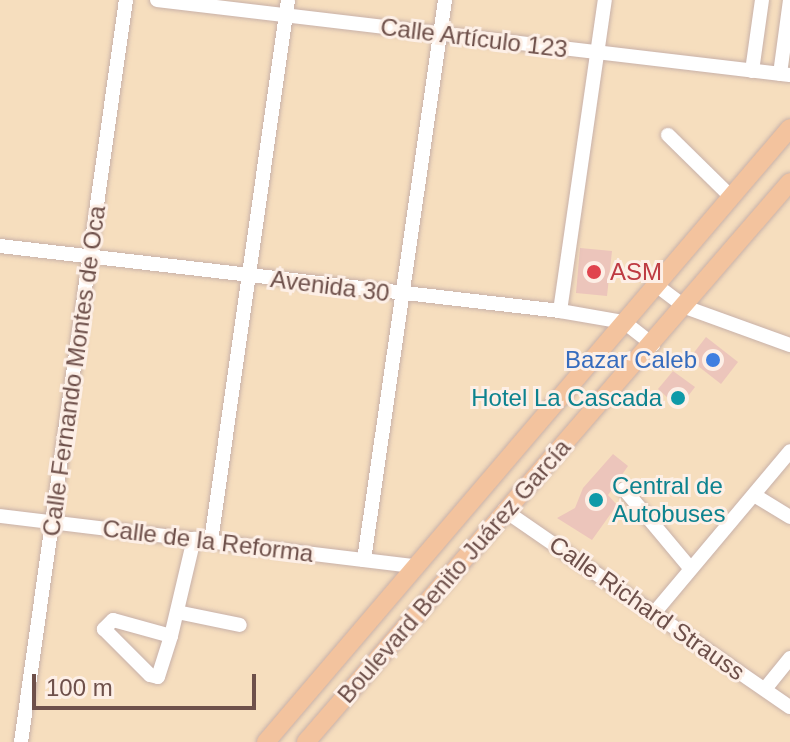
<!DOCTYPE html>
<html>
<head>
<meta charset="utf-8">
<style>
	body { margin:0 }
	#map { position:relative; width:790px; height:742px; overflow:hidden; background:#f9ebe1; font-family:Arial,sans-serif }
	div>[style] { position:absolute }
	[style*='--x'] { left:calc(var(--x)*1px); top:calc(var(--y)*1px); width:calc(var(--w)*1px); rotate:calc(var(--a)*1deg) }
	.sand>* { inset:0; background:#f6debe }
	.building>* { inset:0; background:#ecc5bb }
	.roads { filter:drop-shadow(0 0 2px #c8b1a9) drop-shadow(0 0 2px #c8b1a9) }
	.minor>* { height:14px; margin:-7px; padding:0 7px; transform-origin:7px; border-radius:7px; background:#fff }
	.major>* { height:18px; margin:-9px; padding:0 9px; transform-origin:9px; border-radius:9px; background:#f3c39e }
	.dots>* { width:22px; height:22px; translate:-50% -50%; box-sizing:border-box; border:4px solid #fdefe6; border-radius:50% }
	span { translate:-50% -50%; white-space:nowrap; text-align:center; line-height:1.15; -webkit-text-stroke:6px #fdefe6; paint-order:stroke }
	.street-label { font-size:24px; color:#6e504a }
	.health-label { font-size:24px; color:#be3a42 }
	.left { translate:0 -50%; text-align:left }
	.shop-label { font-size:24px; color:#366cbe }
	.right { translate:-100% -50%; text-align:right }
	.culture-label { font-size:24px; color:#0d838f }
	.scale { position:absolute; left:32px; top:674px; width:224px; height:36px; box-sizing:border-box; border:4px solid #6e504a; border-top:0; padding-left:10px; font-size:24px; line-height:28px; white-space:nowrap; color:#6e504a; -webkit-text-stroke:6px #fdefe6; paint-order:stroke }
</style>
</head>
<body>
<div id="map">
	<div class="sand">
		<i style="clip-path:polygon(0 0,790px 0,790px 742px,0 742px)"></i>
	</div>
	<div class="building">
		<i style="clip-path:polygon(580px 248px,612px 251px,607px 296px,576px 293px)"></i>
		<i style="clip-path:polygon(706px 337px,738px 362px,721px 384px,689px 359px)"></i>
		<i style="clip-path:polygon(673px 371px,695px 387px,679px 408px,658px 389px)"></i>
		<i style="clip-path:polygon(613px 454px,628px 466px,608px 495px,617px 505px,592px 540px,557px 518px,575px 508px,583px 488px)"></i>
	</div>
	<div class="roads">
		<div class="minor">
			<i style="--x:157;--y:0;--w:637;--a:6.76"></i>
			<i style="--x:752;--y:71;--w:72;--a:-82"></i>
			<i style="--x:780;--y:74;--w:75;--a:-82.3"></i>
			<i style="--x:668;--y:135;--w:88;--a:44.5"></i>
			<i style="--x:0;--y:246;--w:564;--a:6.62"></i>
			<i style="--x:560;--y:311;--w:65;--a:9.8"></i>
			<i style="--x:624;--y:322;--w:37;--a:38"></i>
			<i style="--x:656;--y:285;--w:36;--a:37"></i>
			<i style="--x:685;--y:307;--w:112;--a:19.9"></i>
			<i style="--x:560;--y:311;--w:314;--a:-81.8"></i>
			<i style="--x:624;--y:489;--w:103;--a:50.1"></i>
			<i style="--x:754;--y:495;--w:42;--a:31.4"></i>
			<i style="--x:504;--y:510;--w:347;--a:34.6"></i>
			<i style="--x:0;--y:516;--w:419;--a:6.9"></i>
			<i style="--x:211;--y:541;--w:546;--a:-81.9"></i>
			<i style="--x:364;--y:560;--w:566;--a:-81.77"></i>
			<i style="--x:177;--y:612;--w:64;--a:11.7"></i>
			<i style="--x:655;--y:612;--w:210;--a:-50"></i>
			<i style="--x:171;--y:636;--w:60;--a:-164.6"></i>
			<i style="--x:113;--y:620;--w:13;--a:135"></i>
			<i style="--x:104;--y:629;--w:65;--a:45"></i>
			<i style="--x:150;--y:675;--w:8;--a:14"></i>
			<i style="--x:158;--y:677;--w:43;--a:-72.4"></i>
			<i style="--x:171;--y:636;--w:100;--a:-76.7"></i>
			<i style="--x:765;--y:689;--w:40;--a:-51"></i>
			<i style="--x:21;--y:742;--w:749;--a:-81.95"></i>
		</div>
		<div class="major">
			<i style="--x:266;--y:742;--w:807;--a:-49.52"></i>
			<i style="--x:306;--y:742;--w:740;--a:-49.16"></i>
		</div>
	</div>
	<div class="dots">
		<i style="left:594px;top:272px;background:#e0444e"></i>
		<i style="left:713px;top:360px;background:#3f7fe0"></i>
		<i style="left:678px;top:398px;background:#0f9aa8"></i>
		<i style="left:596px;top:500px;background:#0f9aa8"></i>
	</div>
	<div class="street-label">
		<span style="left:474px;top:38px;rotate:7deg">Calle Artículo 123</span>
		<span style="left:330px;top:286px;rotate:7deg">Avenida 30</span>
		<span style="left:74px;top:371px;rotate:-82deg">Calle Fernando Montes de Oca</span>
		<span style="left:208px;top:541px;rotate:7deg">Calle de la Reforma</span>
		<span style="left:454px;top:571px;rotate:-49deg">Boulevard Benito Juárez García</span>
		<span style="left:647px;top:608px;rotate:35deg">Calle Richard Strauss</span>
	</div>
	<div class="health-label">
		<span class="left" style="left:610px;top:272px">ASM</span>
	</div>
	<div class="shop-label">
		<span class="right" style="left:697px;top:360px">Bazar Caleb</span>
	</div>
	<div class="culture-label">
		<span class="right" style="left:662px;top:398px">Hotel La Cascada</span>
		<span class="left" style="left:612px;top:500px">Central de<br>Autobuses</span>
	</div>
	<div class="scale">100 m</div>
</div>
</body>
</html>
